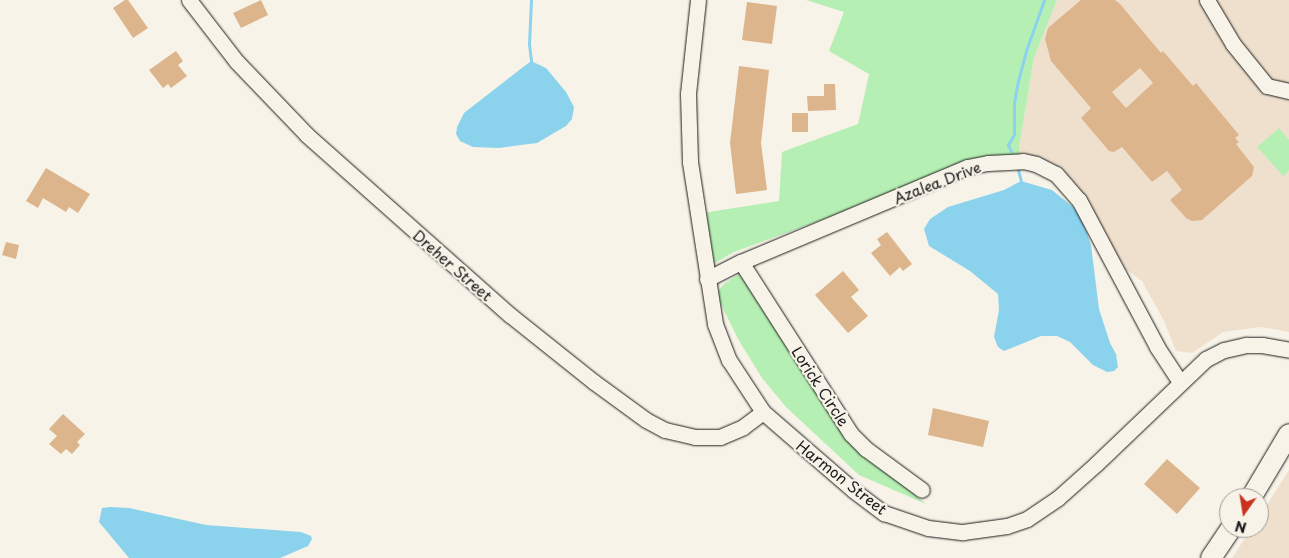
<!DOCTYPE html>
<html>
<head>
<meta charset="utf-8">
<style>
	body { margin:0 }
	#map { position:relative; width:1289px; height:558px; overflow:hidden; background:#f7f3e8; font-family:"Playpen Sans",sans-serif }
	div>[style] { position:absolute }
	[style*='--x'] { left:calc(var(--x)*1px); top:calc(var(--y)*1px); width:calc(var(--w)*1px); rotate:calc(var(--a)*1deg) }
	.built>* { inset:0; background:#efe0cd }
	.green>* { inset:0; background:#b6efb3 }
	.water>* { inset:0; background:#8bd3ed }
	.stream>* { height:3px; margin:-1.5px; padding:0 1.5px; transform-origin:1.5px; border-radius:1.5px; background:#8bd3ed }
	.building>* { inset:0; background:#dcb58d }
	.roads { filter:drop-shadow(0 0 1px #1c1c1c) drop-shadow(0 0 1px #1c1c1c) }
	.minor>* { height:15px; margin:-7.5px; padding:0 7.5px; transform-origin:7.5px; border-radius:7.5px; background:#f7f3e8 }
	.major>* { height:20px; margin:-10px; padding:0 10px; transform-origin:10px; border-radius:10px; background:#f7f3e8 }
	span { translate:-50% -50%; white-space:nowrap; text-align:center; line-height:1.15; -webkit-text-stroke:4.5px #f7f3e8; paint-order:stroke }
	.street-label { font-size:15px; color:#1c1c1c }
	.north { position:absolute; left:1219px; top:488px; width:50px; height:50px; box-sizing:border-box; background:#f7f3e8; border:1px solid #9f9d96; border-radius:50%; rotate:193deg; font-size:14px; font-weight:700; line-height:20px; text-align:center; color:#1c1c1c }
	.north::after { content:''; display:block; margin:auto; width:18px; height:22px; background:#c8321e; clip-path:polygon(50% 0,100% 100%,50% 72%,0 100%) }
</style>
</head>
<body>
<div id="map">
	<div class="built">
		<i style="clip-path:polygon(1057px 0,1289px 0,1289px 332px,1261px 327px,1223px 332px,1192px 353px,1176px 351px,1164px 321px,1142px 281px,1111px 259px,1071px 189px,1023px 161px,1019px 148px,1034px 58px)"></i>
		<i style="clip-path:polygon(1289px 470px,1289px 558px,1232px 558px,1252px 528px,1259px 528px,1259px 517px)"></i>
	</div>
	<div class="green">
		<i style="clip-path:polygon(806px 0,1057px 0,1034px 58px,1019px 148px,1023px 161px,967px 167px,734px 252px,713px 264px,703px 213px,779px 201px,782px 152px,858px 124px,869px 74px,829px 51px,844px 12px)"></i>
		<i style="clip-path:polygon(1279px 128px,1289px 140px,1289px 170px,1283px 176px,1257px 147px)"></i>
		<i style="clip-path:polygon(743px 271px,861px 450px,926px 504px,859px 475px,786px 407px,762px 378px,738px 339px,716px 294px,723px 285px)"></i>
	</div>
	<div class="water">
		<i style="clip-path:polygon(531px 61px,546px 68px,566px 92px,574px 107px,572px 119px,566px 126px,537px 143px,521px 145px,499px 148px,473px 147px,460px 141px,456px 134px,457px 127px,464px 113px)"></i>
		<i style="clip-path:polygon(1021px 181px,1052px 190px,1073px 207px,1082px 219px,1091px 245px,1099px 309px,1110px 343px,1116px 354px,1118px 367px,1114px 371px,1107px 372px,1093px 365px,1070px 342px,1057px 336px,1041px 336px,1004px 351px,998px 347px,994px 337px,999px 310px,998px 294px,970px 271px,929px 246px,924px 229px,930px 219px,948px 207px,1004px 190px)"></i>
		<i style="clip-path:polygon(110px 507px,129px 508px,206px 525px,301px 532px,311px 536px,312px 539px,308px 546px,280px 558px,129px 558px,99px 522px,102px 508px)"></i>
	</div>
	<div class="stream">
		<i style="--x:531;--y:0;--w:44;--a:92.6"></i>
		<i style="--x:529;--y:44;--w:17;--a:83"></i>
		<i style="--x:1011;--y:151;--w:7;--a:-117"></i>
		<i style="--x:1008;--y:145;--w:13;--a:-61"></i>
		<i style="--x:1014;--y:134;--w:31;--a:-90"></i>
		<i style="--x:1014;--y:103;--w:22;--a:-80"></i>
		<i style="--x:1018;--y:81;--w:34;--a:-75"></i>
		<i style="--x:1027;--y:48;--w:51;--a:-70.5"></i>
		<i style="--x:1018;--y:170;--w:11;--a:75"></i>
	</div>
	<div class="building">
		<i style="clip-path:polygon(125px 0,128px 0,148px 28px,133px 38px,113px 8px)"></i>
		<i style="clip-path:polygon(261px 0,268px 15px,241px 28px,233px 13px)"></i>
		<i style="clip-path:polygon(evenodd,1081px 0,1115px 0,1120px 4px,1161px 53px,1163px 51px,1193px 86px,1196px 83px,1239px 135px,1235px 138px,1239px 142px,1236px 144px,1254px 167px,1252px 176px,1202px 220px,1192px 221px,1186px 218px,1170px 200px,1182px 190px,1167px 171px,1152px 182px,1122px 147px,1114px 152px,1109px 151px,1081px 118px,1091px 108px,1051px 61px,1045px 39px,1048px 28px,1081px 0,1140px 68px,1153px 83px,1126px 108px,1112px 92px,1140px 68px)"></i>
		<i style="clip-path:polygon(747px 2px,777px 6px,772px 44px,742px 40px)"></i>
		<i style="clip-path:polygon(176px 51px,183px 61px,178px 65px,187px 76px,171px 88px,168px 84px,163px 88px,149px 70px)"></i>
		<i style="clip-path:polygon(739px 66px,769px 70px,761px 143px,767px 190px,736px 194px,730px 143px)"></i>
		<i style="clip-path:polygon(824px 84px,835px 84px,836px 110px,808px 111px,807px 96px,824px 96px)"></i>
		<i style="clip-path:polygon(792px 113px,808px 113px,808px 132px,792px 132px)"></i>
		<i style="clip-path:polygon(46px 168px,90px 194px,78px 213px,69px 207px,66px 212px,43px 198px,38px 208px,26px 201px)"></i>
		<i style="clip-path:polygon(887px 232px,912px 264px,903px 271px,900px 267px,890px 276px,871px 253px,881px 245px,877px 239px)"></i>
		<i style="clip-path:polygon(6px 242px,19px 245px,16px 259px,2px 255px)"></i>
		<i style="clip-path:polygon(843px 271px,859px 290px,851px 297px,868px 316px,848px 333px,815px 295px)"></i>
		<i style="clip-path:polygon(933px 408px,989px 421px,983px 447px,928px 435px)"></i>
		<i style="clip-path:polygon(63px 414px,85px 434px,77px 442px,80px 445px,72px 454px,66px 449px,61px 454px,49px 444px,57px 436px,49px 429px)"></i>
		<i style="clip-path:polygon(1167px 459px,1200px 488px,1177px 514px,1144px 484px)"></i>
	</div>
	<div class="roads">
		<div class="minor">
			<i style="--x:189;--y:0;--w:78;--a:52.3"></i>
			<i style="--x:237;--y:62;--w:101;--a:46.2"></i>
			<i style="--x:307;--y:135;--w:271;--a:41.6"></i>
			<i style="--x:510;--y:315;--w:107;--a:38.6"></i>
			<i style="--x:594;--y:382;--w:64;--a:36.2"></i>
			<i style="--x:646;--y:420;--w:21;--a:28"></i>
			<i style="--x:665;--y:430;--w:31;--a:13"></i>
			<i style="--x:695;--y:437;--w:25;--a:0"></i>
			<i style="--x:720;--y:437;--w:25;--a:-23"></i>
			<i style="--x:743;--y:427;--w:25;--a:-37"></i>
			<i style="--x:698;--y:0;--w:95;--a:96.1"></i>
			<i style="--x:688;--y:94;--w:68;--a:88.3"></i>
			<i style="--x:690;--y:162;--w:164;--a:81.2"></i>
			<i style="--x:715;--y:324;--w:39;--a:69"></i>
			<i style="--x:729;--y:360;--w:62;--a:56.8"></i>
			<i style="--x:763;--y:412;--w:119;--a:40.9"></i>
			<i style="--x:853;--y:490;--w:39;--a:37"></i>
			<i style="--x:884;--y:513;--w:46;--a:18.8"></i>
			<i style="--x:928;--y:528;--w:35;--a:7"></i>
			<i style="--x:963;--y:532;--w:44;--a:-7.8"></i>
			<i style="--x:1007;--y:526;--w:21;--a:-19"></i>
			<i style="--x:1027;--y:519;--w:37;--a:-34"></i>
			<i style="--x:1058;--y:498;--w:51;--a:-41.8"></i>
			<i style="--x:1096;--y:464;--w:152;--a:-43.7"></i>
			<i style="--x:1206;--y:359;--w:20;--a:-27"></i>
			<i style="--x:1224;--y:350;--w:23;--a:-13"></i>
			<i style="--x:1246;--y:345;--w:16;--a:0"></i>
			<i style="--x:1262;--y:345;--w:27;--a:10"></i>
			<i style="--x:1207;--y:0;--w:51;--a:59.4"></i>
			<i style="--x:1233;--y:44;--w:54;--a:51"></i>
			<i style="--x:1267;--y:86;--w:23;--a:13"></i>
			<i style="--x:741;--y:262;--w:204;--a:57.4"></i>
			<i style="--x:851;--y:434;--w:21;--a:45"></i>
			<i style="--x:866;--y:449;--w:69;--a:36.2"></i>
			<i style="--x:707;--y:279;--w:38;--a:-27"></i>
			<i style="--x:741;--y:262;--w:245;--a:-22.8"></i>
			<i style="--x:967;--y:167;--w:21;--a:-11"></i>
			<i style="--x:988;--y:163;--w:35;--a:-3"></i>
			<i style="--x:1023;--y:161;--w:13;--a:13"></i>
			<i style="--x:1036;--y:164;--w:22;--a:27"></i>
			<i style="--x:1056;--y:174;--w:35;--a:49"></i>
			<i style="--x:1079;--y:200;--w:166;--a:62"></i>
			<i style="--x:1157;--y:347;--w:42;--a:56.7"></i>
		</div>
		<div class="major">
			<i style="--x:1251;--y:498;--w:74;--a:-59.3"></i>
			<i style="--x:1211;--y:558;--w:36;--a:-56"></i>
		</div>
	</div>
	<div class="street-label">
		<span style="left:937px;top:182px;rotate:-21deg">Azalea Drive</span>
		<span style="left:453px;top:265px;rotate:41deg">Dreher Street</span>
		<span style="left:821px;top:386px;rotate:57deg">Lorick Circle</span>
		<span style="left:842px;top:477px;rotate:38deg">Harmon Street</span>
	</div>
	<div class="north">N</div>
</div>
</body>
</html>
